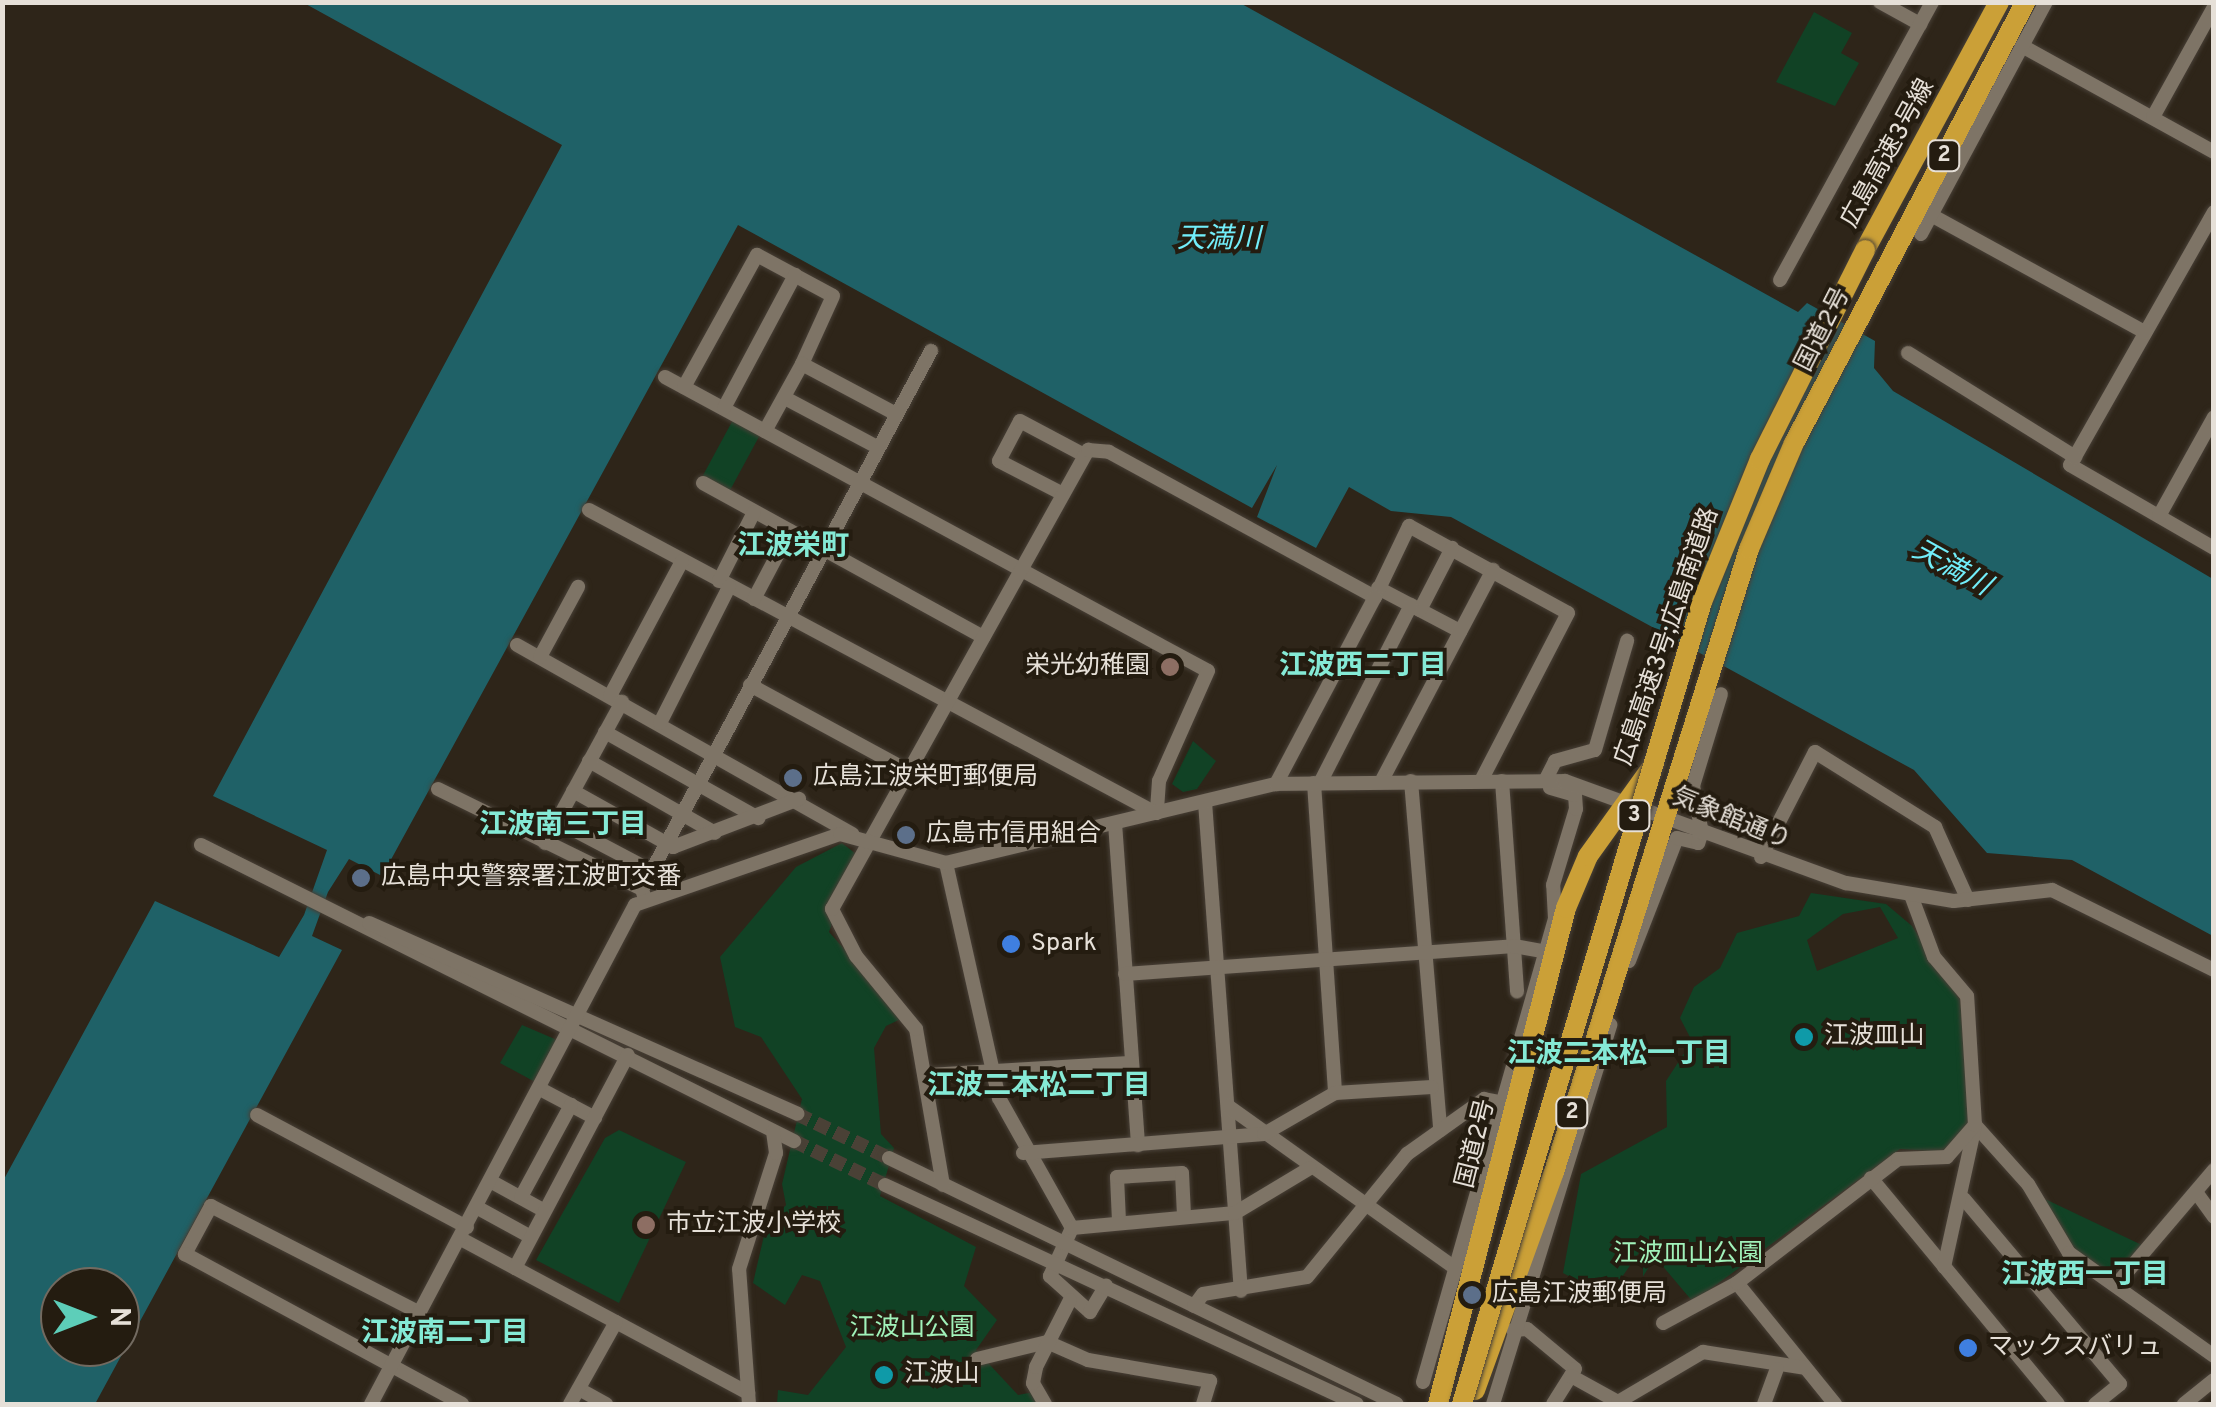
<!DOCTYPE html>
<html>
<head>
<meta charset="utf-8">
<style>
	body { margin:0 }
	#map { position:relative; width:2216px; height:1407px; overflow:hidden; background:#2e2519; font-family:Overpass,"Noto Sans JP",sans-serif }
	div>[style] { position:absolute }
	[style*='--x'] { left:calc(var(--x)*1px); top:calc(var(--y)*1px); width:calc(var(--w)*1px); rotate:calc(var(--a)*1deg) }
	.green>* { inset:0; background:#114225 }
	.water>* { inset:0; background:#1f6167 }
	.minor-tunnel>* { height:14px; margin-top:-7px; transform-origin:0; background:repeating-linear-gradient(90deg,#4a4136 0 14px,transparent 0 21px) }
	.roads { filter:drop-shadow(0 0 2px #484037) drop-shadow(0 0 2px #484037) }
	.minor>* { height:14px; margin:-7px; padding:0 7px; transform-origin:7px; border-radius:7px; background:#7e7466 }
	.highway>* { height:20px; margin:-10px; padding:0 10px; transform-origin:10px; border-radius:10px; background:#cba037 }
	.bridges { filter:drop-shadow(0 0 2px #484037) drop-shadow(0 0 2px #484037) }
	.highway-bridge>* { height:20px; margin:-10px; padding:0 10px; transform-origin:10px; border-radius:10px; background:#cba037 }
	.dots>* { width:28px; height:28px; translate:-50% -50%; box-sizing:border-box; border:5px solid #241c10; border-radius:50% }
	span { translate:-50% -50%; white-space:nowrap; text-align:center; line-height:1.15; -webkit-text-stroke:8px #241c10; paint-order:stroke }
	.shield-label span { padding:2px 8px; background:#241c10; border:2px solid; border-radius:8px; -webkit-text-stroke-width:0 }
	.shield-label { font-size:22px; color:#e6e0d8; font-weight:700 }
	.street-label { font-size:25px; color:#e6e0d8 }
	.poi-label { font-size:25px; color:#e6e0d8 }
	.right { translate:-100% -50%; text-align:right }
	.left { translate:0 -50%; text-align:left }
	.park-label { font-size:25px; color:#a1f2ba }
	.water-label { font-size:28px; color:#72eefa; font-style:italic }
	.neighbourhood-label { font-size:28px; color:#85ead6; font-weight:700 }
	.frame { position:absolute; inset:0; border:5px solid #e6e0d8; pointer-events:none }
	.north { position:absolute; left:40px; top:1267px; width:100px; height:100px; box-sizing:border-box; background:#241c10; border:2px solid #726a60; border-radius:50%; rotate:90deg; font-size:28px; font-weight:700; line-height:40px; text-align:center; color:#e6e0d8 }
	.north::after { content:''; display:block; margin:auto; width:35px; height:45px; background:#5dceb9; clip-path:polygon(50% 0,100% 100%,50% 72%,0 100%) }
</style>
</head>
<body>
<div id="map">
	<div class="green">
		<i style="clip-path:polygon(1814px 12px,1852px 33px,1841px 53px,1859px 63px,1835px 106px,1776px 82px)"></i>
		<i style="clip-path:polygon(734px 418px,761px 433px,728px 494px,701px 479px)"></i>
		<i style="clip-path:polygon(1193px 741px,1216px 761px,1197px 789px,1183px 792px,1172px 784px)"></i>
		<i style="clip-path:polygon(842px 843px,856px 854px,829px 932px,905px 1017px,886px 1026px,874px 1048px,881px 1134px,894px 1148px,880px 1196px,976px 1247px,964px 1286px,997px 1320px,976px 1350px,1018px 1395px,1034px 1392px,1042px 1404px,777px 1404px,778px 1390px,808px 1395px,846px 1347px,820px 1281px,802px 1275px,785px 1305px,753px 1283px,766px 1227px,786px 1205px,782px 1184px,802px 1099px,761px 1037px,735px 1027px,720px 957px,796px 867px)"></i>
		<i style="clip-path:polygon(evenodd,1811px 893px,1886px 904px,1912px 926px,1960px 1000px,1970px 1125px,1946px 1152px,1900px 1149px,1693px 1302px,1655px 1257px,1620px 1314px,1643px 1277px,1643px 1247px,1608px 1297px,1563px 1273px,1581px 1174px,1667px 1127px,1666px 1081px,1692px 1041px,1680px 1018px,1694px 987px,1720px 968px,1737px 933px,1799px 916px,1811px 893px,1880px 907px,1898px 938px,1817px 971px,1807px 940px,1843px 914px,1880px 907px)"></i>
		<i style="clip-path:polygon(522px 1025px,557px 1040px,537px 1083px,500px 1063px)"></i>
		<i style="clip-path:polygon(619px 1130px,686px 1162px,619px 1303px,536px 1260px,605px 1138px)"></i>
		<i style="clip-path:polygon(2045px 1199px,2144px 1246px,2126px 1267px,2107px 1272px,2076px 1252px)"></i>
	</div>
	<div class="water">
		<i style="clip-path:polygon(evenodd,304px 3px,1240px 3px,1798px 312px,1807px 303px,1875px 341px,1874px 368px,1893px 391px,2213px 579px,2213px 936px,2072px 860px,1987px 853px,1914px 770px,1451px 517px,1391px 511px,1349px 487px,1316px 548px,1257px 517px,1277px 465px,1252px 508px,738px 225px,382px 876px,349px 859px,328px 892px,312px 936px,342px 950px,95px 1404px,3px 1404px,3px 1181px,155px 901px,279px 957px,304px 915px,327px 850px,213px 796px,562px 145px,304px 3px,60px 1287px,120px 1287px,120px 1347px,60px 1347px,60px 1287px)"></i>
	</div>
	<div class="minor-tunnel">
		<i style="--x:797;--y:1114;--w:102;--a:25.6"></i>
		<i style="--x:794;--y:1141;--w:101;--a:25.8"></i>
	</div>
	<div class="roads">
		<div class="minor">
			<i style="--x:1880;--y:2;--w:46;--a:28.8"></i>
			<i style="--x:2022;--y:46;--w:219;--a:28.9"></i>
			<i style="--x:2153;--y:117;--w:126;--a:-61"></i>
			<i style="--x:2214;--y:212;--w:291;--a:119.6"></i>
			<i style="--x:2070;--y:465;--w:166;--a:30"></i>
			<i style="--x:1931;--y:215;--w:244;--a:28.7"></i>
			<i style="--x:1921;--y:234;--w:264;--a:-61.7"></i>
			<i style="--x:1780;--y:280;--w:317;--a:-61.3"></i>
			<i style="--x:1908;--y:353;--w:197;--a:31.9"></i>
			<i style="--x:665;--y:377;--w:617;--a:28.43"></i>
			<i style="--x:1208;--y:671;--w:120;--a:114"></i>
			<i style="--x:1159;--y:781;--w:32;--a:94"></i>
			<i style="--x:684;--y:387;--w:151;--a:-61.1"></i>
			<i style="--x:757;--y:255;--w:86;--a:28.3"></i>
			<i style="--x:833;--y:296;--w:75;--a:114.5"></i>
			<i style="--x:785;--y:398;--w:104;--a:28"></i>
			<i style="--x:724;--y:408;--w:151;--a:-61.9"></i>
			<i style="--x:765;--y:431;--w:77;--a:-61.1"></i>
			<i style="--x:802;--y:364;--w:106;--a:28"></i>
			<i style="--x:703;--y:483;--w:320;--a:28.8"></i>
			<i style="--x:1063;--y:494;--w:72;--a:-152.7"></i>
			<i style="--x:999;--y:461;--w:45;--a:-62.3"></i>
			<i style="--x:1020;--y:421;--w:72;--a:28"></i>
			<i style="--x:589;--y:510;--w:643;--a:28.12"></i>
			<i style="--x:2159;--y:516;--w:113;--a:-60.9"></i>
			<i style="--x:719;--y:581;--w:77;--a:-63.1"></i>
			<i style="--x:1378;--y:588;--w:93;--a:27.7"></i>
			<i style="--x:1375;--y:597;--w:79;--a:-64.4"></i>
			<i style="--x:1409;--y:526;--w:181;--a:28.7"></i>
			<i style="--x:1568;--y:613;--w:189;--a:117.4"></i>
			<i style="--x:754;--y:599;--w:77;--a:-62.1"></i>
			<i style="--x:1420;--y:610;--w:70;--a:-62.7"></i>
			<i style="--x:517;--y:645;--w:385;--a:29.4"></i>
			<i style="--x:540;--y:657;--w:80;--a:-61.5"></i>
			<i style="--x:750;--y:685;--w:182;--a:28.5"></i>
			<i style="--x:610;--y:696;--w:153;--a:-61.9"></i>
			<i style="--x:660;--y:723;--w:153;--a:-63.1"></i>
			<i style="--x:605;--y:732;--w:176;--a:29.3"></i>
			<i style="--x:589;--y:761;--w:145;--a:29.7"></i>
			<i style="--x:1546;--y:779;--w:20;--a:-63"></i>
			<i style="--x:1555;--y:761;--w:41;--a:-15.4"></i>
			<i style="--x:1595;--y:750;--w:114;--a:-73.6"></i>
			<i style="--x:1411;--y:781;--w:350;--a:85.2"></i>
			<i style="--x:1502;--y:781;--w:211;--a:85.9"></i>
			<i style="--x:1381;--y:782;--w:240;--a:-62.2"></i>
			<i style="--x:1314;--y:783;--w:311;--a:86.1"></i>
			<i style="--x:1320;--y:783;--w:200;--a:-62.9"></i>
			<i style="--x:438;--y:789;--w:227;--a:26.1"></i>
			<i style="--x:573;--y:791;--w:115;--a:29.2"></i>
			<i style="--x:673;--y:847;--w:135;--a:-20.9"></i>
			<i style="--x:1205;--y:802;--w:490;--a:85.8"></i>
			<i style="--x:557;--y:821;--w:107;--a:27.8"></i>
			<i style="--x:1115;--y:823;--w:323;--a:85.9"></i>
			<i style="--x:545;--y:843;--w:161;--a:-61.4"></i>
			<i style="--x:201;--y:845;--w:663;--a:26.53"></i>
			<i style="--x:1761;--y:857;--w:118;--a:-62.8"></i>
			<i style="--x:1815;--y:752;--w:142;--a:32"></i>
			<i style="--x:1935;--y:827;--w:80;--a:65.7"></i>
			<i style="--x:946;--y:863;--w:241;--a:77.3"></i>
			<i style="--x:999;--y:1098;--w:149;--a:60.7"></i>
			<i style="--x:1072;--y:1228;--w:53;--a:114.6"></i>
			<i style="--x:1050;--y:1276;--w:54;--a:42"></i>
			<i style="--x:1090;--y:1312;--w:31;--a:-59"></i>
			<i style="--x:645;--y:899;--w:10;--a:-107"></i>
			<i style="--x:642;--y:889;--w:611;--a:-61.76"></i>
			<i style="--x:369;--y:923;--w:469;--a:24"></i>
			<i style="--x:1629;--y:961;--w:132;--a:-68.7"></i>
			<i style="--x:1677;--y:838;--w:22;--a:13"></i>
			<i style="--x:1698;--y:843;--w:11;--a:-68"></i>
			<i style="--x:1702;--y:833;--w:48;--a:-100.8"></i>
			<i style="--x:1693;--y:786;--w:96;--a:-73.1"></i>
			<i style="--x:1125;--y:974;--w:390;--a:-4.1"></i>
			<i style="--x:1514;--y:946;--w:39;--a:10"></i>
			<i style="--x:927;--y:1075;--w:204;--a:-3.4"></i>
			<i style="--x:542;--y:1090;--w:60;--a:27.8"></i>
			<i style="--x:1228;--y:1106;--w:279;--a:35.5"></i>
			<i style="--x:257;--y:1115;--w:238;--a:28.1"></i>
			<i style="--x:1975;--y:1125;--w:79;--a:48.1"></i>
			<i style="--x:2028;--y:1184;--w:80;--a:59.3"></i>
			<i style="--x:2069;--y:1253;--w:178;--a:35.4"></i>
			<i style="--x:1023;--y:1153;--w:242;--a:-4.5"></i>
			<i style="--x:1264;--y:1134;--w:82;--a:-30"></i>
			<i style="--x:1335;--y:1093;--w:97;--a:-3.5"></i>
			<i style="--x:889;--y:1158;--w:564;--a:25.84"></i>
			<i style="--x:1871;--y:1178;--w:293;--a:50.4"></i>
			<i style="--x:492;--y:1182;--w:60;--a:28.7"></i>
			<i style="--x:885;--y:1185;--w:520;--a:24.89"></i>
			<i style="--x:943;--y:1185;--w:158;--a:-99.8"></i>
			<i style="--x:916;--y:1029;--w:94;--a:-129.4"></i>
			<i style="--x:856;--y:956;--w:53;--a:-117.1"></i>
			<i style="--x:832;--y:909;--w:526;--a:-60.85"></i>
			<i style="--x:1088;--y:450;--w:21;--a:5"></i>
			<i style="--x:1109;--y:452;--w:303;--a:28.6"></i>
			<i style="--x:1375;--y:597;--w:212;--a:117.9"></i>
			<i style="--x:2196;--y:1192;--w:31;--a:54"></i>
			<i style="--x:521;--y:1197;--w:105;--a:-61.5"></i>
			<i style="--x:1964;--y:1199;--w:242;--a:49.9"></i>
			<i style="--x:2120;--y:1384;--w:32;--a:141"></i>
			<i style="--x:478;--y:1208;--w:60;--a:28.7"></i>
			<i style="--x:1119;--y:1221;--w:44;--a:-92.6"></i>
			<i style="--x:1117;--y:1177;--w:65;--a:-3.5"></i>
			<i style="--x:1182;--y:1173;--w:43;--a:87.3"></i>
			<i style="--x:1072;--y:1228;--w:164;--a:-5.3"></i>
			<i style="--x:1235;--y:1213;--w:87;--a:-31"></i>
			<i style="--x:461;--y:1239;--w:326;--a:28.2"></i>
			<i style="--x:1944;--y:1267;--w:144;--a:-77.6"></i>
			<i style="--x:515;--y:1268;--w:241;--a:-62.1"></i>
			<i style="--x:1737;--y:1283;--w:156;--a:51"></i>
			<i style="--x:2116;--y:1285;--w:151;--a:-49.6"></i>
			<i style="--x:1194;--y:1306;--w:15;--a:-53"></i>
			<i style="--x:1203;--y:1294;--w:105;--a:-9.3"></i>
			<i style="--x:1307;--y:1277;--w:159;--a:-50.9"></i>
			<i style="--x:1407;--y:1154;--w:95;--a:-35.5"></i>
			<i style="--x:1484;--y:1099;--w:15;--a:11"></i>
			<i style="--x:420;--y:1313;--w:235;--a:-152.9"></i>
			<i style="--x:211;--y:1206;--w:55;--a:118.4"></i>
			<i style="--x:185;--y:1254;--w:315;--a:28.4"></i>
			<i style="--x:1663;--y:1323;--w:84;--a:-28.4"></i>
			<i style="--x:1737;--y:1283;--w:203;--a:-37.6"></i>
			<i style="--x:1898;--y:1159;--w:49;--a:-2.3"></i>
			<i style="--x:1947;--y:1157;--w:43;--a:-48.8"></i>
			<i style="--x:1975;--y:1125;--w:129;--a:-93.5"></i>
			<i style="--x:1967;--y:996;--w:51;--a:-130.2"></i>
			<i style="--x:1934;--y:957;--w:66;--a:-110.4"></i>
			<i style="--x:1513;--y:1330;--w:14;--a:-4"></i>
			<i style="--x:1527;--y:1329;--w:62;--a:39.8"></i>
			<i style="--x:1575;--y:1369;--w:41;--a:122.2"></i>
			<i style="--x:977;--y:1359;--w:72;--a:-13.7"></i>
			<i style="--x:1047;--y:1342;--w:45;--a:23.7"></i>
			<i style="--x:1088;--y:1360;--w:124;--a:9.8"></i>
			<i style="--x:1210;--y:1381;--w:24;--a:107"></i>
			<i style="--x:1571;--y:1376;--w:54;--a:29"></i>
			<i style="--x:1618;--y:1402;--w:99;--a:-30.5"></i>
			<i style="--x:1703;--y:1352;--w:103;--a:8.9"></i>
			<i style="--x:1423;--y:1382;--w:481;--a:-74.1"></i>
			<i style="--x:1555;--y:919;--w:34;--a:-93"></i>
			<i style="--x:1553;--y:885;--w:79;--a:-73.2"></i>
			<i style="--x:1576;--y:809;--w:14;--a:-94"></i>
			<i style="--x:1575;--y:795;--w:26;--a:-164"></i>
			<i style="--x:579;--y:1389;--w:31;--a:29"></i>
			<i style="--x:371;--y:1404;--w:565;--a:-62.12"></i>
			<i style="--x:635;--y:905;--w:217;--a:-19.1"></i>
			<i style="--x:840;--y:834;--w:110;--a:15.3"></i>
			<i style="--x:946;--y:863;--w:339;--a:-13.5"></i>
			<i style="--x:1276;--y:784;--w:289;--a:-0.6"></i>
			<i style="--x:1565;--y:781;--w:299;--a:20"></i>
			<i style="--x:1846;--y:883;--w:109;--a:9.5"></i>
			<i style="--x:1954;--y:901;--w:99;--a:-6.4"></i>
			<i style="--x:2052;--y:890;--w:181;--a:26.3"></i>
			<i style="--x:570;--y:1404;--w:94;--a:-60.7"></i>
			<i style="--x:749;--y:1404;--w:135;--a:-94.2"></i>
			<i style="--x:739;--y:1269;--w:122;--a:-72.3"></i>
			<i style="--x:776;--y:1153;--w:22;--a:-98"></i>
			<i style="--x:1045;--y:1404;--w:24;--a:-120"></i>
			<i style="--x:1033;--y:1383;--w:16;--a:-79"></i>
			<i style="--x:1036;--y:1367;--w:75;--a:-63.1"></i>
			<i style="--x:1493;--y:1404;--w:397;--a:-72.8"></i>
			<i style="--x:1764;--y:1404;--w:37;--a:-70"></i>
			<i style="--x:2184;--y:1404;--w:38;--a:-39"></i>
		</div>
		<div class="highway">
			<i style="--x:1865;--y:250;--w:282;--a:-61.6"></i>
			<i style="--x:1475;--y:1390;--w:232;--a:-70.1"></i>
			<i style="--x:1554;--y:1172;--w:653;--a:-72.62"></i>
			<i style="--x:1749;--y:549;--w:115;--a:-67"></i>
			<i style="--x:1794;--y:443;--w:498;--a:-62.3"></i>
			<i style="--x:1438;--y:1404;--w:512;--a:-75.53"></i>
			<i style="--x:1566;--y:908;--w:56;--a:-67.1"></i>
			<i style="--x:1588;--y:856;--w:113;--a:-54.3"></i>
		</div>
	</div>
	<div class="bridges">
		<div class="highway-bridge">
			<i style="--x:1462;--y:1404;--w:837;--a:-73.34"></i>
			<i style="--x:1702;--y:602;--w:154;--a:-67.9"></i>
			<i style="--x:1760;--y:459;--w:234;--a:-63.3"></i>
		</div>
	</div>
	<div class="dots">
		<i style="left:1170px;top:667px;background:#8d6e63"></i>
		<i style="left:793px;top:778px;background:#5c6f8a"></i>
		<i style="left:906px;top:835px;background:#5c6f8a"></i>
		<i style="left:361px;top:878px;background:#5c6f8a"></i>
		<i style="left:1011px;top:944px;background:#3f7fe0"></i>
		<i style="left:1804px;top:1037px;background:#0f9aa8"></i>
		<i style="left:646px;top:1225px;background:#8d6e63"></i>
		<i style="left:1472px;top:1295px;background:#5c6f8a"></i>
		<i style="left:1968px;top:1348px;background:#3f7fe0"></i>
		<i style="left:884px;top:1375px;background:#0f9aa8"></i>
	</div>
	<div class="shield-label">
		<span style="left:1944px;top:156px">2</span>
		<span style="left:1634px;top:816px">3</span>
		<span style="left:1572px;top:1113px">2</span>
	</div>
	<div class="street-label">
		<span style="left:1889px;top:154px;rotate:-61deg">広島高速3号線</span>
		<span style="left:1824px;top:330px;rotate:-63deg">国道2号</span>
		<span style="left:1668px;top:637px;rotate:-71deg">広島高速3号;広島南道路</span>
		<span style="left:1731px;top:820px;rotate:22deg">気象館通り</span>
		<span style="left:1477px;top:1144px;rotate:-76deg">国道2号</span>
	</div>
	<div class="poi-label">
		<span class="right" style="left:1150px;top:667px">栄光幼稚園</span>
		<span class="left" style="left:813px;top:778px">広島江波栄町郵便局</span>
		<span class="left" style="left:926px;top:835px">広島市信用組合</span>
		<span class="left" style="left:381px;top:878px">広島中央警察署江波町交番</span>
		<span class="left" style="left:1031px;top:944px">Spark</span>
		<span class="left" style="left:1824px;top:1037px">江波皿山</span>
		<span class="left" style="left:666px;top:1225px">市立江波小学校</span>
		<span class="left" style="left:1492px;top:1295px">広島江波郵便局</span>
		<span class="left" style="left:1988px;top:1348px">マックスバリュ</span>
		<span class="left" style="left:904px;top:1375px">江波山</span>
	</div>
	<div class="park-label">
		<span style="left:1688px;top:1255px">江波皿山公園</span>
		<span style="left:912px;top:1329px">江波山公園</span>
	</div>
	<div class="water-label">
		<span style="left:1219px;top:240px">天満川</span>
		<span style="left:1951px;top:569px;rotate:29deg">天満川</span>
	</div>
	<div class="neighbourhood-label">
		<span style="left:793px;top:547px">江波栄町</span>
		<span style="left:1363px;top:667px">江波西二丁目</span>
		<span style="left:563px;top:826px">江波南三丁目</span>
		<span style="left:1619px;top:1055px">江波二本松一丁目</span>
		<span style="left:1039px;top:1087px">江波二本松二丁目</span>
		<span style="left:2085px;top:1276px">江波西一丁目</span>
		<span style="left:445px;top:1334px">江波南二丁目</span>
	</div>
	<div class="frame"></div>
	<div class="north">N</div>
</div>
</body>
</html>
